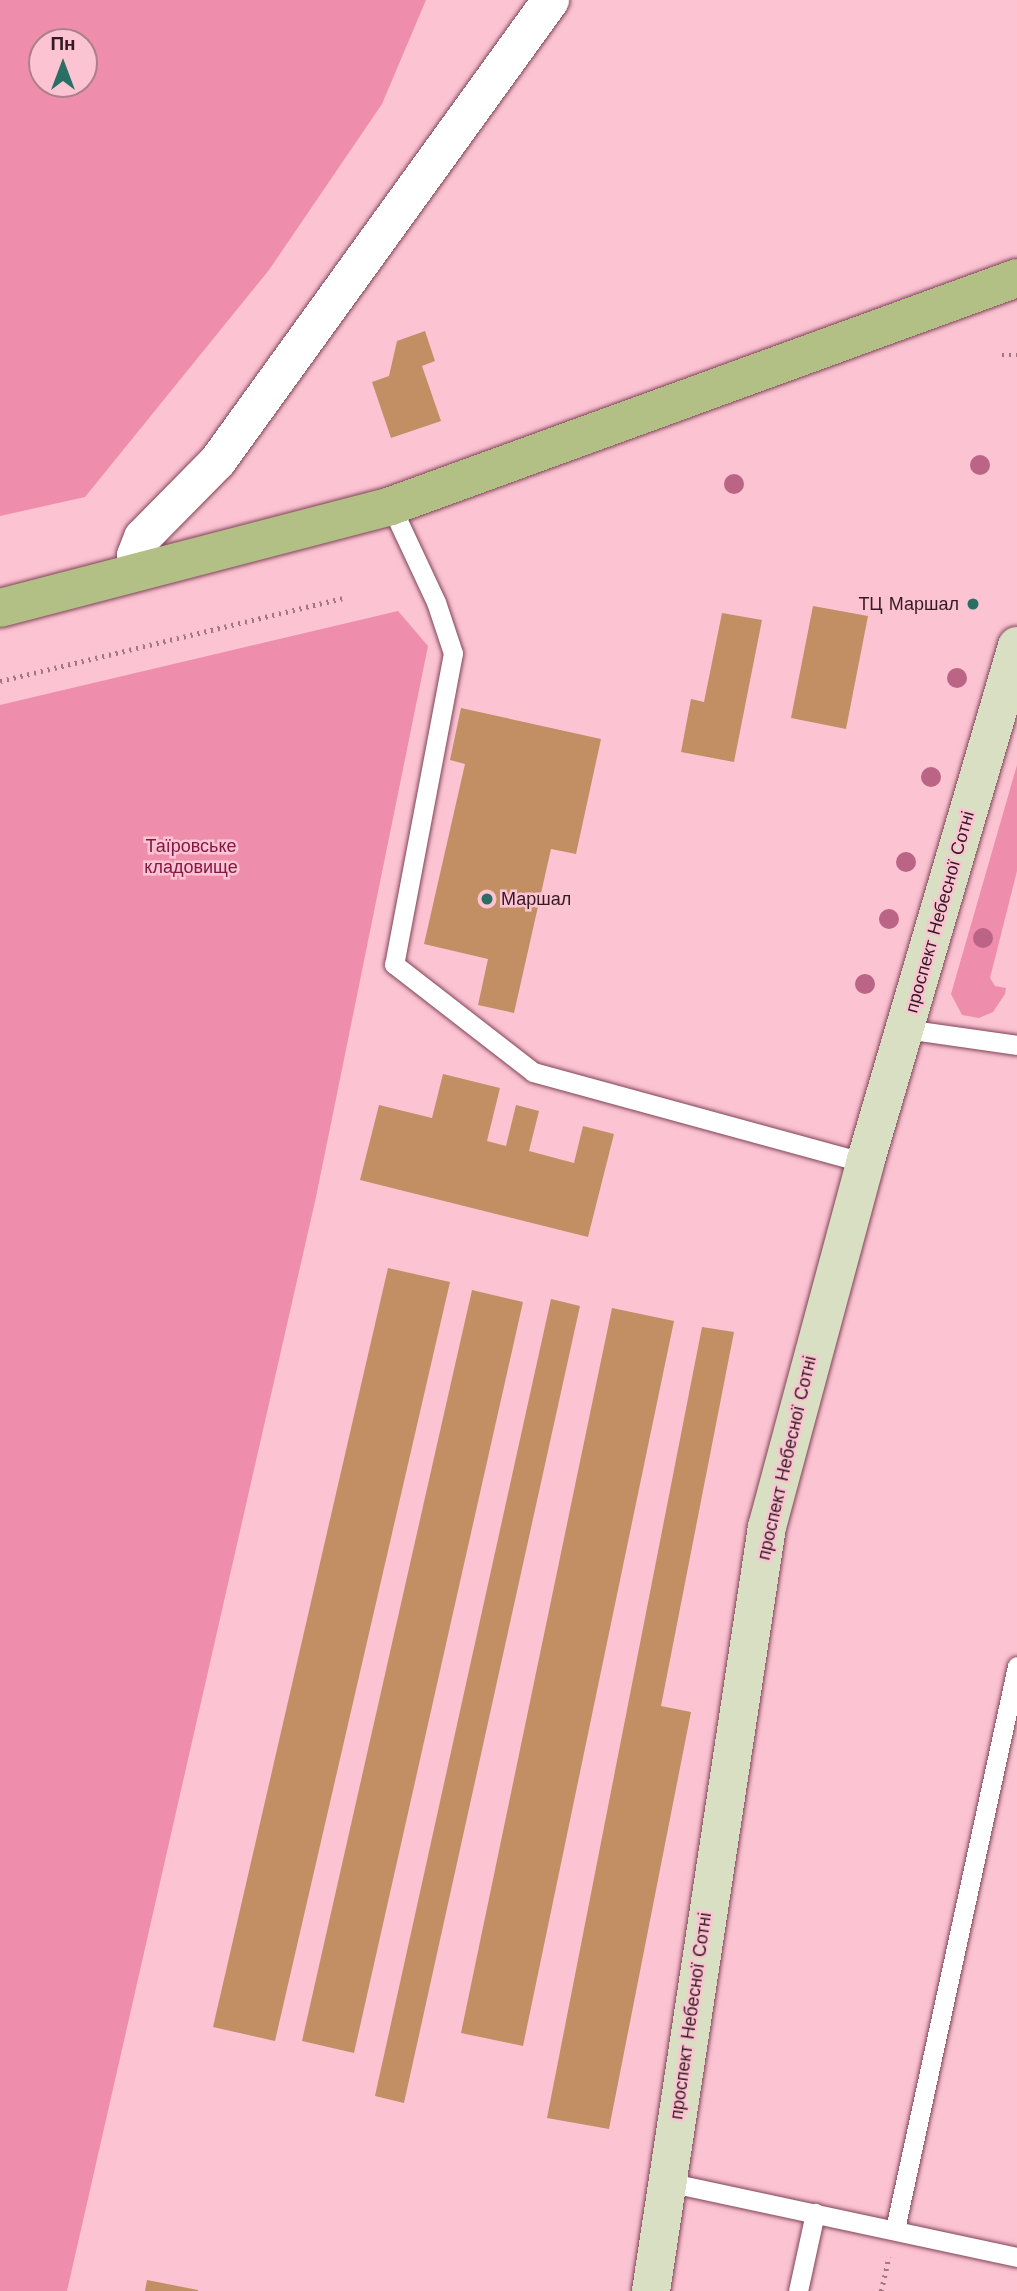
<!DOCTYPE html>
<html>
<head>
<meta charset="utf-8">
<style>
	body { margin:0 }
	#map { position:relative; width:1017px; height:2291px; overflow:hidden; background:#fcc3d2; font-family:"Work Sans",sans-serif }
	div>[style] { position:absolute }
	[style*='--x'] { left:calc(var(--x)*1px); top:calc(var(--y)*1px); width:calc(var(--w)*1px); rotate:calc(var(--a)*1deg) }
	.green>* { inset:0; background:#ee8eac }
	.building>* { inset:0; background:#c28f65 }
	.path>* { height:4.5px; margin-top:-2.25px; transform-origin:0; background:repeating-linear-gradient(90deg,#a27783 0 2px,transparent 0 7px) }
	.roads { filter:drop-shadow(0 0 2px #7f4457) drop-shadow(0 0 2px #7f4457) }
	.service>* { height:19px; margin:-9.5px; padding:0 9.5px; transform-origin:9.5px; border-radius:9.5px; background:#fff }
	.minor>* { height:37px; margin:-18.5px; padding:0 18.5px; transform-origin:18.5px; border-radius:18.5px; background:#fff }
	.secondary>* { height:38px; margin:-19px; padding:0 19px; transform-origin:19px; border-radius:19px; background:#d9dfc2 }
	.primary>* { height:38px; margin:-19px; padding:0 19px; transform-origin:19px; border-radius:19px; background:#b2bf85 }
	.trees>* { width:20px; height:20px; margin:-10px; border-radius:50%; background:#bb6485 }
	.dots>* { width:19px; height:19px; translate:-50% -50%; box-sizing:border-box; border:4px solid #fcc3d2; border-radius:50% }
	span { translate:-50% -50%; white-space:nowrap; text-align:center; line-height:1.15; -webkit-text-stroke:5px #fcc3d2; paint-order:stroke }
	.poi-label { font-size:18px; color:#341a22 }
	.right { translate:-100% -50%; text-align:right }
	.left { translate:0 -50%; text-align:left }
	.park-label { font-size:18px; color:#851746 }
	.street-label { font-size:18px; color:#341a22 }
	.north { position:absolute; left:28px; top:28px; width:70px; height:70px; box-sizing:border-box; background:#fcc3d2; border:2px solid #ac7f8c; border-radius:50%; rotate:0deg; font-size:19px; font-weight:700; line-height:28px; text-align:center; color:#341a22 }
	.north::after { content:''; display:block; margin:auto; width:24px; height:32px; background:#296f64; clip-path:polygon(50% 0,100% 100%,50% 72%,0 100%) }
</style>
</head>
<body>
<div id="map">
	<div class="green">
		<i style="clip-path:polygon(evenodd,0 0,426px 0,382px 104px,269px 270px,85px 497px,0 516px,0 0,84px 42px,84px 84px,42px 84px,42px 42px,84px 42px)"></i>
		<i style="clip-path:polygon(398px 611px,428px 646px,316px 1197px,67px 2291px,0 2291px,0 705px)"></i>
		<i style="clip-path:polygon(1017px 765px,1017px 871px,990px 978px,995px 986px,1006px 988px,1005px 994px,993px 1012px,979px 1018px,962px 1015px,951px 994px)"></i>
	</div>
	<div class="building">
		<i style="clip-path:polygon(425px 331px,435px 361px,422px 366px,441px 421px,391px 438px,372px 382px,389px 376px,397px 341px)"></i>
		<i style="clip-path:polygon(813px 606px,868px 616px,846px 729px,791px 718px)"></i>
		<i style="clip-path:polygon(722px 613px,762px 620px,734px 762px,681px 752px,691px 699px,704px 702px)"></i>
		<i style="clip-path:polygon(461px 708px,601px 739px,576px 854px,551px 849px,514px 1013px,478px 1005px,488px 959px,424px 944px,465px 764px,450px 760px)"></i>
		<i style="clip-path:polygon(443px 1074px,500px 1088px,487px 1141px,506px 1146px,516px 1105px,539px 1111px,529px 1151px,574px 1163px,583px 1126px,614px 1134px,588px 1237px,360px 1180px,379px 1105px,432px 1118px)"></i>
		<i style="clip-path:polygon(388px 1268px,450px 1282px,275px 2041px,213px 2027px)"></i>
		<i style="clip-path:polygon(472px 1290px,523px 1302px,354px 2053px,302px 2041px)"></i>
		<i style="clip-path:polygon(551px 1299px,580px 1306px,404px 2103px,375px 2096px)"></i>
		<i style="clip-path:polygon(612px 1308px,674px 1321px,523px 2046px,461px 2033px)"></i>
		<i style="clip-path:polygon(702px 1327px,734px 1332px,661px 1706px,691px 1712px,609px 2129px,547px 2118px)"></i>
		<i style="clip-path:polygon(147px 2280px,198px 2290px,198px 2291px,145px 2291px)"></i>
	</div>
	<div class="path">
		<i style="--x:1002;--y:355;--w:15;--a:0"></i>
		<i style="--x:0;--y:681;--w:352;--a:-13.6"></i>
		<i style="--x:881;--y:2291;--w:35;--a:-77"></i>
	</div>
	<div class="roads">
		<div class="service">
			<i style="--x:391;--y:506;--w:106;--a:64.9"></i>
			<i style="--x:436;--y:602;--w:54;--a:71.6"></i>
			<i style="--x:453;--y:653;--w:317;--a:100.7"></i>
			<i style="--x:394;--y:964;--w:176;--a:37.8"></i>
			<i style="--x:533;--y:1072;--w:344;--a:15.3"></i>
			<i style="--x:905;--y:1029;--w:113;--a:8.1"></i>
			<i style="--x:667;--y:2182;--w:358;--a:12.1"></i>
			<i style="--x:895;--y:2229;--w:576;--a:-77.77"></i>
			<i style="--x:798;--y:2291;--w:80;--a:-77.7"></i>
		</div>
		<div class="minor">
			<i style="--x:138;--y:571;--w:16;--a:-101"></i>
			<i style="--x:135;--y:555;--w:19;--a:-69"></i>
			<i style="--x:142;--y:537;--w:107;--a:-45.4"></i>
			<i style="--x:217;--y:461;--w:569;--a:-54.16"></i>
		</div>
		<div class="secondary">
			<i style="--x:651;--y:2291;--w:773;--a:-81.37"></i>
			<i style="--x:767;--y:1527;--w:377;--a:-74.9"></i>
			<i style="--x:865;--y:1163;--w:539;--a:-73.62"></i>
		</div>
		<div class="primary">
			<i style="--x:0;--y:608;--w:404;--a:-14.6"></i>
			<i style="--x:391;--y:506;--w:666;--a:-20.01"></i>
		</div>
	</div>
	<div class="trees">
		<i style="left:980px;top:465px"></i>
		<i style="left:734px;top:484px"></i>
		<i style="left:957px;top:678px"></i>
		<i style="left:931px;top:777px"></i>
		<i style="left:906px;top:862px"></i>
		<i style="left:889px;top:919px"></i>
		<i style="left:983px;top:938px"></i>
		<i style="left:865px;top:984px"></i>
	</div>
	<div class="dots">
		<i style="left:973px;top:604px;background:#296f64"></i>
		<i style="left:487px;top:899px;background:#296f64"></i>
	</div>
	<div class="poi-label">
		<span class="right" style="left:959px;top:604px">ТЦ Маршал</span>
		<span class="left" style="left:501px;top:899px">Маршал</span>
	</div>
	<div class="park-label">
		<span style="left:191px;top:857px">Таїровське<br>кладовище</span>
	</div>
	<div class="street-label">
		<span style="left:940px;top:912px;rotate:-74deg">проспект Небесної Сотні</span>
		<span style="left:787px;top:1458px;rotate:-77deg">проспект Небесної Сотні</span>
		<span style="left:691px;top:2016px;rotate:-82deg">проспект Небесної Сотні</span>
	</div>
	<div class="north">Пн</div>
</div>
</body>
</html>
